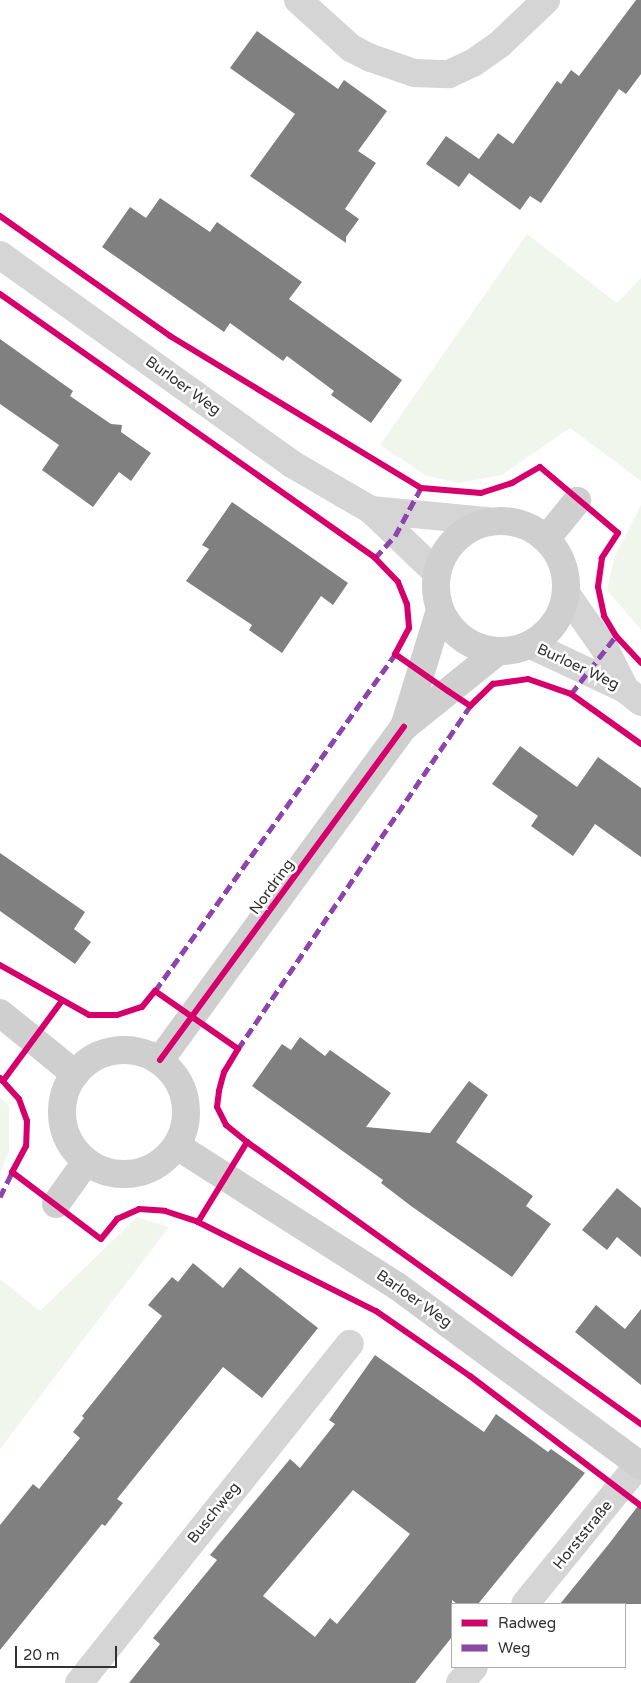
<!DOCTYPE html>
<html>
<head>
<meta charset="utf-8">
<style>
	body { margin:0 }
	#map { position:relative; width:641px; height:1683px; overflow:hidden; background:#fff; font-family:"Varela Round",sans-serif }
	div>[style] { position:absolute }
	[style*='--x'] { left:calc(var(--x)*1px); top:calc(var(--y)*1px); width:calc(var(--w)*1px); rotate:calc(var(--a)*1deg) }
	.green>* { inset:0; background:#f1f6ed }
	.building>* { inset:0; background:#808080 }
	.street>* { height:28px; margin:-14px; padding:0 14px; transform-origin:14px; border-radius:14px; background:#d5d5d5 }
	.secondary>* { height:28px; margin:-14px; padding:0 14px; transform-origin:14px; border-radius:14px; background:#cfcfcf }
	.secondary>.ring { margin:-14px; padding:0; box-sizing:content-box; background:none; border:28px solid #cfcfcf; border-radius:50% }
	.quiet>* { height:5px; margin-top:-2.5px; transform-origin:0; background:repeating-linear-gradient(90deg,#8e44ad 0 10px,transparent 0 15px) }
	.cycleway>* { height:6px; margin:-3px; padding:0 3px; transform-origin:3px; border-radius:3px; background:#d6006c }
	span { translate:-50% -50%; white-space:nowrap; text-align:center; line-height:1.15; -webkit-text-stroke:5px #fff; paint-order:stroke }
	.street-label { font-size:15px; color:#313131 }
	.legend { position:absolute; left:451px; top:1603px; width:175px; height:65px; box-sizing:border-box; background:#fff; border:1px solid #adadad; margin:0; padding:6px 9px; list-style:none; font-size:15px; color:#313131 }
	.legend li { display:flex; align-items:center; gap:10px; height:25px }
	.legend b { width:25px; border:1px solid #adadad }
	.scale { position:absolute; left:15px; top:1646px; width:102px; height:22px; box-sizing:border-box; border:2px solid #313131; border-top:0; padding-left:6px; font-size:15px; line-height:18px; white-space:nowrap; color:#313131; -webkit-text-stroke:4px #fff; paint-order:stroke }
</style>
</head>
<body>
<div id="map">
	<div class="green">
		<i style="clip-path:polygon(527px 234px,617px 303px,641px 278px,641px 481px,570px 428px,502px 475px,459px 483px,427px 476px,380px 445px)"></i>
		<i style="clip-path:polygon(641px 505px,641px 630px,607px 590px,615px 556px)"></i>
		<i style="clip-path:polygon(0 1097px,9px 1106px,9px 1151px,0 1173px)"></i>
		<i style="clip-path:polygon(137px 1217px,169px 1227px,0 1449px,0 1279px,40px 1311px)"></i>
	</div>
	<div class="building">
		<i style="clip-path:polygon(636px 0,641px 0,641px 74px,626px 94px,619px 89px,541px 203px,530px 196px,520px 210px,469px 173px,459px 187px,426px 164px,446px 136px,479px 159px,498px 133px,513px 144px,557px 81px,561px 84px,571px 70px,579px 76px)"></i>
		<i style="clip-path:polygon(257px 31px,338px 89px,344px 80px,387px 111px,358px 151px,376px 163px,345px 209px,359px 219px,346px 237px,346px 243px,250px 176px,295px 114px,230px 68px)"></i>
		<i style="clip-path:polygon(160px 198px,210px 232px,217px 222px,302px 282px,289px 299px,402px 380px,371px 423px,331px 395px,334px 391px,287px 356px,283px 361px,230px 323px,224px 332px,102px 247px,130px 207px,146px 218px)"></i>
		<i style="clip-path:polygon(0 339px,73px 391px,70px 396px,111px 424px,122px 425px,121px 432px,151px 453px,131px 481px,119px 472px,93px 507px,42px 470px,59px 445px,0 404px)"></i>
		<i style="clip-path:polygon(232px 502px,348px 583px,333px 605px,321px 596px,282px 653px,249px 630px,252px 625px,186px 581px,209px 549px,202px 545px)"></i>
		<i style="clip-path:polygon(520px 746px,577px 787px,598px 757px,641px 788px,641px 857px,595px 824px,573px 856px,531px 826px,538px 816px,492px 784px)"></i>
		<i style="clip-path:polygon(0 853px,85px 912px,74px 929px,91px 942px,75px 964px,0 911px)"></i>
		<i style="clip-path:polygon(300px 1037px,325px 1056px,330px 1050px,391px 1093px,366px 1127px,430px 1133px,469px 1081px,488px 1095px,456px 1142px,533px 1196px,526px 1206px,551px 1224px,512px 1277px,411px 1206px,381px 1183px,383px 1180px,252px 1086px,282px 1044px,291px 1050px)"></i>
		<i style="clip-path:polygon(617px 1188px,641px 1208px,641px 1257px,617px 1237px,607px 1250px,582px 1230px)"></i>
		<i style="clip-path:polygon(193px 1263px,223px 1288px,240px 1267px,318px 1328px,262px 1398px,223px 1367px,117px 1499px,123px 1503px,105px 1526px,102px 1524px,0 1650px,0 1525px,33px 1484px,39px 1489px,80px 1438px,73px 1432px,84px 1418px,82px 1416px,162px 1316px,148px 1305px,172px 1277px,178px 1282px)"></i>
		<i style="clip-path:polygon(596px 1305px,625px 1329px,641px 1309px,641px 1385px,575px 1332px)"></i>
		<i style="clip-path:polygon(evenodd,375px 1355px,484px 1432px,496px 1414px,548px 1452px,551px 1449px,585px 1473px,478px 1604px,457px 1604px,452px 1600px,452px 1637px,415px 1683px,129px 1683px,160px 1644px,153px 1638px,217px 1560px,210px 1555px,290px 1459px,300px 1468px,335px 1424px,329px 1420px,375px 1355px,353px 1490px,410px 1534px,337px 1624px,330px 1618px,315px 1637px,263px 1596px,353px 1490px)"></i>
		<i style="clip-path:polygon(641px 1502px,641px 1604px,560px 1604px,608px 1545px)"></i>
	</div>
	<div class="street">
		<i style="--x:298;--y:0;--w:72;--a:42.2"></i>
		<i style="--x:351;--y:48;--w:22;--a:27"></i>
		<i style="--x:371;--y:58;--w:46;--a:19.2"></i>
		<i style="--x:414;--y:73;--w:35;--a:2"></i>
		<i style="--x:449;--y:74;--w:26;--a:-25"></i>
		<i style="--x:473;--y:63;--w:33;--a:-35"></i>
		<i style="--x:500;--y:44;--w:64;--a:-43.7"></i>
		<i style="--x:0;--y:255;--w:359;--a:35.6"></i>
		<i style="--x:292;--y:464;--w:91;--a:30.2"></i>
		<i style="--x:371;--y:510;--w:91;--a:43.7"></i>
		<i style="--x:371;--y:510;--w:118;--a:5.4"></i>
		<i style="--x:567;--y:595;--w:66;--a:54.9"></i>
		<i style="--x:605;--y:649;--w:45;--a:63.4"></i>
		<i style="--x:531;--y:645;--w:104;--a:25.1"></i>
		<i style="--x:625;--y:689;--w:21;--a:39"></i>
		<i style="--x:525;--y:1604;--w:183;--a:-50.8"></i>
		<i style="--x:79;--y:1683;--w:434;--a:-51.4"></i>
		<i style="--x:460;--y:1683;--w:21;--a:-49"></i>
	</div>
	<div class="secondary">
		<i class="ring" style="left:436px;top:521px;width:102px;height:102px"></i>
		<i style="--x:547;--y:538;--w:48;--a:-51"></i>
		<i style="--x:404;--y:727;--w:122;--a:-72.9"></i>
		<i style="--x:0;--y:1013;--w:97;--a:39.1"></i>
		<i class="ring" style="left:62px;top:1050px;width:96px;height:96px"></i>
		<i style="--x:160;--y:1060;--w:413;--a:-53.8"></i>
		<i style="--x:404;--y:727;--w:119;--a:-38.9"></i>
		<i style="--x:177;--y:1146;--w:261;--a:32.5"></i>
		<i style="--x:397;--y:1286;--w:303;--a:36.4"></i>
		<i style="--x:56;--y:1204;--w:52;--a:-54.5"></i>
	</div>
	<div class="quiet">
		<i style="--x:375;--y:558;--w:30;--a:-48"></i>
		<i style="--x:395;--y:536;--w:55;--a:-61.6"></i>
		<i style="--x:571;--y:694;--w:73;--a:-52.2"></i>
		<i style="--x:155;--y:991;--w:414;--a:-54.5"></i>
		<i style="--x:238;--y:1049;--w:414;--a:-55.9"></i>
		<i style="--x:0;--y:1197;--w:28;--a:-64"></i>
	</div>
	<div class="cycleway">
		<i style="--x:0;--y:216;--w:208;--a:35.2"></i>
		<i style="--x:170;--y:336;--w:293;--a:31.2"></i>
		<i style="--x:421;--y:488;--w:60;--a:4.8"></i>
		<i style="--x:481;--y:493;--w:33;--a:-18"></i>
		<i style="--x:512;--y:483;--w:32;--a:-30"></i>
		<i style="--x:540;--y:467;--w:102;--a:40.2"></i>
		<i style="--x:618;--y:533;--w:30;--a:123"></i>
		<i style="--x:602;--y:558;--w:29;--a:98"></i>
		<i style="--x:598;--y:587;--w:30;--a:78"></i>
		<i style="--x:604;--y:616;--w:23;--a:59"></i>
		<i style="--x:616;--y:636;--w:37;--a:47"></i>
		<i style="--x:0;--y:294;--w:459;--a:35.1"></i>
		<i style="--x:375;--y:558;--w:33;--a:46"></i>
		<i style="--x:398;--y:582;--w:24;--a:68"></i>
		<i style="--x:407;--y:604;--w:24;--a:85"></i>
		<i style="--x:409;--y:628;--w:30;--a:118"></i>
		<i style="--x:395;--y:654;--w:65;--a:34.9"></i>
		<i style="--x:448;--y:691;--w:27;--a:34"></i>
		<i style="--x:470;--y:706;--w:32;--a:-44"></i>
		<i style="--x:493;--y:684;--w:35;--a:-8"></i>
		<i style="--x:528;--y:679;--w:46;--a:19.2"></i>
		<i style="--x:571;--y:694;--w:86;--a:35.5"></i>
		<i style="--x:0;--y:965;--w:102;--a:29.3"></i>
		<i style="--x:89;--y:1015;--w:28;--a:0"></i>
		<i style="--x:117;--y:1015;--w:26;--a:-18"></i>
		<i style="--x:142;--y:1007;--w:21;--a:-51"></i>
		<i style="--x:155;--y:991;--w:101;--a:34.9"></i>
		<i style="--x:238;--y:1049;--w:27;--a:121"></i>
		<i style="--x:224;--y:1072;--w:20;--a:105"></i>
		<i style="--x:219;--y:1091;--w:16;--a:97"></i>
		<i style="--x:217;--y:1107;--w:20;--a:63"></i>
		<i style="--x:226;--y:1125;--w:27;--a:39"></i>
		<i style="--x:247;--y:1142;--w:485;--a:35.6"></i>
		<i style="--x:160;--y:1060;--w:413;--a:-53.8"></i>
		<i style="--x:0;--y:1078;--w:28;--a:48"></i>
		<i style="--x:19;--y:1099;--w:23;--a:70"></i>
		<i style="--x:27;--y:1121;--w:25;--a:92"></i>
		<i style="--x:26;--y:1146;--w:30;--a:118"></i>
		<i style="--x:12;--y:1172;--w:111;--a:37"></i>
		<i style="--x:101;--y:1239;--w:26;--a:-51"></i>
		<i style="--x:117;--y:1219;--w:24;--a:-24"></i>
		<i style="--x:139;--y:1209;--w:26;--a:4"></i>
		<i style="--x:165;--y:1211;--w:35;--a:18"></i>
		<i style="--x:198;--y:1222;--w:199;--a:26.6"></i>
		<i style="--x:376;--y:1311;--w:114;--a:34.7"></i>
		<i style="--x:470;--y:1376;--w:215;--a:37.2"></i>
		<i style="--x:3;--y:1081;--w:98;--a:-53.7"></i>
		<i style="--x:198;--y:1222;--w:94;--a:-58.5"></i>
	</div>
	<div class="street-label">
		<span style="left:183px;top:386px;rotate:36deg">Burloer Weg</span>
		<span style="left:578px;top:667px;rotate:25deg">Burloer Weg</span>
		<span style="left:272px;top:887px;rotate:-54deg">Nordring</span>
		<span style="left:414px;top:1299px;rotate:35deg">Barloer Weg</span>
		<span style="left:214px;top:1513px;rotate:-51deg">Buschweg</span>
		<span style="left:583px;top:1535px;rotate:-51deg">Horststraße</span>
	</div>
	<ul class="legend">
	<li><b style="height:6px;background:#d6006c"></b>Radweg</li>
	<li><b style="height:6px;background:#8e44ad"></b>Weg</li>
	</ul>
	<div class="scale">20 m</div>
</div>
</body>
</html>
